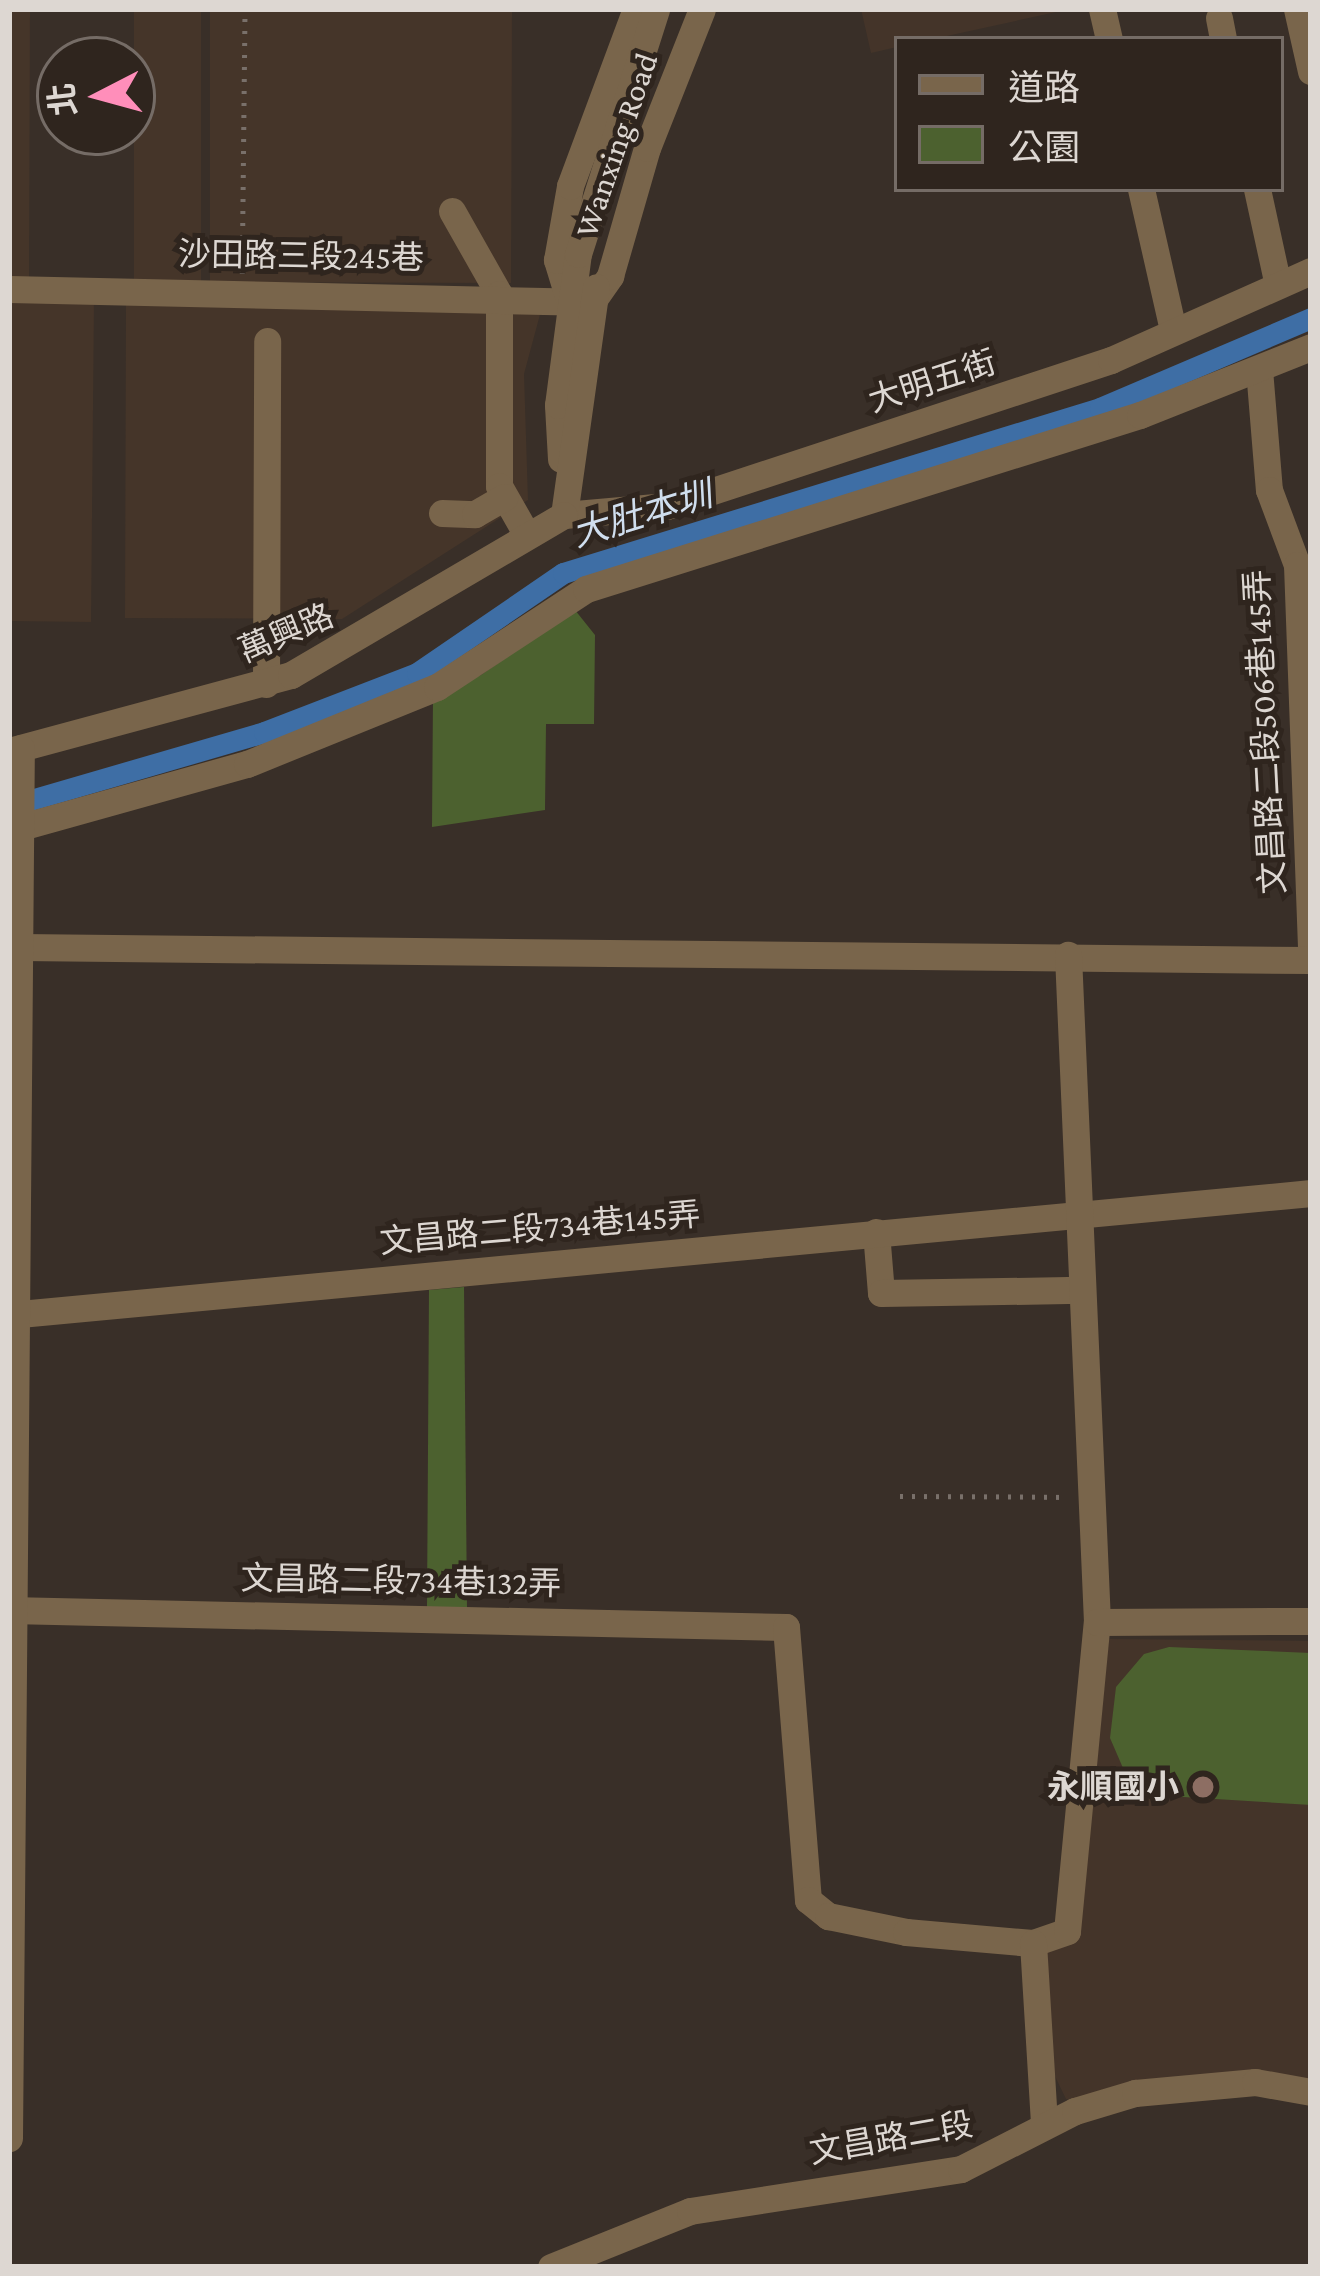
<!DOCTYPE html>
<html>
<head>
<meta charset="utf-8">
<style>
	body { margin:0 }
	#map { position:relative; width:1320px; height:2276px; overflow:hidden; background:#392f28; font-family:"Crimson Pro","Noto Sans TC",serif }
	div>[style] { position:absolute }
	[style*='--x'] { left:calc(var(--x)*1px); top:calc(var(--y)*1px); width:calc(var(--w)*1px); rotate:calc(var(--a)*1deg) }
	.built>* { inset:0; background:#443429 }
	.industrial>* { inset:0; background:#453529 }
	.green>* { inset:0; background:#4c612f }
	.canal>* { height:21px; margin:-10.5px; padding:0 10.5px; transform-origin:10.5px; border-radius:10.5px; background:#3e6ea5 }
	.path>* { height:4.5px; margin-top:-2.25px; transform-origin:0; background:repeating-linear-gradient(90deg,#79706a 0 3px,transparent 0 12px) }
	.minor>* { height:27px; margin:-13.5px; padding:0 13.5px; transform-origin:13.5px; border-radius:13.5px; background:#79654b }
	.dots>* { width:33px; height:33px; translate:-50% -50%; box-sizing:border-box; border:6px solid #2f251e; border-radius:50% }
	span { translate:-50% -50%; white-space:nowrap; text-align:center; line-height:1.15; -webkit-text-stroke:10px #2f251e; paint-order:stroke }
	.street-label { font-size:33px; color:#ddd7d2 }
	.poi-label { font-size:33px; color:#ddd7d2; font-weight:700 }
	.right { translate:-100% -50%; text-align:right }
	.water-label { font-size:36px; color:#d0deee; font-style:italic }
	.frame { position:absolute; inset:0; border:12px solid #ddd7d2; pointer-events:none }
	.legend { position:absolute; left:894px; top:36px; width:390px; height:156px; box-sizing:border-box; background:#2f251e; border:3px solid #756c66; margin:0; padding:15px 21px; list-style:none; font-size:36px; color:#ddd7d2 }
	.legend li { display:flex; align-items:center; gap:24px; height:60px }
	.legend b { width:60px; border:3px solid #756c66 }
	.north { position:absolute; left:36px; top:36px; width:120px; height:120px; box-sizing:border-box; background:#2f251e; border:3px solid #756c66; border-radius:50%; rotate:264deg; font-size:33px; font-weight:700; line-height:48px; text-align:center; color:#ddd7d2 }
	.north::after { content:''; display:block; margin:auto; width:42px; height:54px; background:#ff8eba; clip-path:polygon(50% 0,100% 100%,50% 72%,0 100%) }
</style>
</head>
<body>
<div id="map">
	<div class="built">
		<i style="clip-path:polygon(861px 9px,1070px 9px,933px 39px,897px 39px,897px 47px,871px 53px)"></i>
		<i style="clip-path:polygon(1109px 1639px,1311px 1641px,1311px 2081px,1076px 2101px,1066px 2099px,1050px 2066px,1045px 1951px,1080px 1933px)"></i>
	</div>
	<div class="industrial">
		<i style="clip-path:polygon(9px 9px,30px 9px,29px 279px,9px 279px)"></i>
		<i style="clip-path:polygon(134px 9px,201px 9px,201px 282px,134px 282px)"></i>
		<i style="clip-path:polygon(210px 9px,512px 9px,511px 283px,210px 282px)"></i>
		<i style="clip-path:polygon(9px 300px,94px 301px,91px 622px,9px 621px)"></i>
		<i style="clip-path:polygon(126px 301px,542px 307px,524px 374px,528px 500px,342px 619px,125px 618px)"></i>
	</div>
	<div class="green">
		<i style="clip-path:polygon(575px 610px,595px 635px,594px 724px,546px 724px,545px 810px,432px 827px,433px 696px,481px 675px)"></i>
		<i style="clip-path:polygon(464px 1287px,467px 1608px,427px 1608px,429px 1290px)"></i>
		<i style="clip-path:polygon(1169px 1647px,1311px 1653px,1311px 1805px,1103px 1792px,1105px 1768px,1123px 1768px,1110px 1738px,1116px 1687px,1144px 1654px)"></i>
	</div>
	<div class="canal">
		<i style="--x:10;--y:806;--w:265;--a:-16.2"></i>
		<i style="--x:264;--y:732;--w:164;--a:-21.1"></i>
		<i style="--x:417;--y:673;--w:177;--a:-34.4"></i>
		<i style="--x:563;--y:573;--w:562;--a:-17.08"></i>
		<i style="--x:1100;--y:408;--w:229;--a:-23.1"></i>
	</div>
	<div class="path">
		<i style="--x:242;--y:274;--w:265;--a:-89.4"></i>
		<i style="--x:900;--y:1496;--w:168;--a:0.3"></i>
	</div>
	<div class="minor">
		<i style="--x:1102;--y:9;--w:31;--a:77"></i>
		<i style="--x:1297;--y:9;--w:64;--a:77.3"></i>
		<i style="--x:1219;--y:18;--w:21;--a:79"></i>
		<i style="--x:1141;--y:189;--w:145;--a:77.2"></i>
		<i style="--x:1257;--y:189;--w:98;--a:77.7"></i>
		<i style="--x:452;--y:211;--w:95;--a:60.5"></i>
		<i style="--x:499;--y:294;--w:192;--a:90"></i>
		<i style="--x:499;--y:486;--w:56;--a:60.3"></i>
		<i style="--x:9;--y:289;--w:583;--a:1.28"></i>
		<i style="--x:592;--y:302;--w:32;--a:-55"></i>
		<i style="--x:610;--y:276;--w:133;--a:-73.9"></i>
		<i style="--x:647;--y:148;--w:149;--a:-68.4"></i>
		<i style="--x:568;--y:296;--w:38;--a:-107"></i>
		<i style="--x:557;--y:260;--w:75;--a:-80"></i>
		<i style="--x:570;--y:186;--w:189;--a:-69.6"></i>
		<i style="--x:1259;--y:369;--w:121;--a:85.3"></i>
		<i style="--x:1269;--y:490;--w:80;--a:69.5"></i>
		<i style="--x:1297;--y:565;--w:387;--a:87.9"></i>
		<i style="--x:561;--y:459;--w:54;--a:-93.2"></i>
		<i style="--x:558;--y:405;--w:152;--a:-82.5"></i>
		<i style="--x:578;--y:254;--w:257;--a:-72.3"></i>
		<i style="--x:442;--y:513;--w:33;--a:2"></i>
		<i style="--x:475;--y:514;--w:34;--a:-30"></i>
		<i style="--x:564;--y:515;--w:103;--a:-5"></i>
		<i style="--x:667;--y:506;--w:467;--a:-18.2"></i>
		<i style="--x:1111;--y:360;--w:219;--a:-24"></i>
		<i style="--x:564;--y:515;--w:230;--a:-82"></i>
		<i style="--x:266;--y:684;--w:343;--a:-89.8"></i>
		<i style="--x:9;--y:751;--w:292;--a:-15.1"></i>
		<i style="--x:291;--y:675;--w:316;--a:-30.4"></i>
		<i style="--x:21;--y:827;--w:235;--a:-15.6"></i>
		<i style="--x:247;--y:764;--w:205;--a:-22.1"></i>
		<i style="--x:437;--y:687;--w:178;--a:-33.3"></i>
		<i style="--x:586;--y:589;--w:581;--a:-17.44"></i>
		<i style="--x:1140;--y:415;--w:184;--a:-21.7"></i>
		<i style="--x:20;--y:947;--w:1291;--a:0.58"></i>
		<i style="--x:876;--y:1232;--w:61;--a:85.3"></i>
		<i style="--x:881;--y:1293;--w:200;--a:-0.9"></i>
		<i style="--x:9;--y:1315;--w:1308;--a:-5.35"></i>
		<i style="--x:9;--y:1610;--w:777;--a:1.25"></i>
		<i style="--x:786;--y:1627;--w:274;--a:85.4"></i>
		<i style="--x:808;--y:1900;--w:26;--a:39"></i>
		<i style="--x:828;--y:1916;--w:80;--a:11.6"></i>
		<i style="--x:906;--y:1932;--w:127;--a:5"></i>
		<i style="--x:1033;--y:1943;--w:36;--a:-19"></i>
		<i style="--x:1067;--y:1931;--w:310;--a:-84.5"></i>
		<i style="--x:1097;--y:1622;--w:668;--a:-92.49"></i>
		<i style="--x:1097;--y:1622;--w:214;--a:-0.3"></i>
		<i style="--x:1033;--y:1943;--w:182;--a:86.5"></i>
		<i style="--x:9;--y:2138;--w:1390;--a:-89.51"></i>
		<i style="--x:551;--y:2267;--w:150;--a:-21.9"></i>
		<i style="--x:690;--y:2211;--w:274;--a:-8.8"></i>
		<i style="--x:961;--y:2169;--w:128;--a:-27"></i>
		<i style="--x:1075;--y:2111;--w:63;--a:-16.7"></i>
		<i style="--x:1135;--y:2093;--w:121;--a:-5.2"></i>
		<i style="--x:1255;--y:2082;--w:57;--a:10.1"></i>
	</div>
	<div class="dots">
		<i style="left:1203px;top:1787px;background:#8d6e63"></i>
	</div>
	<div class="street-label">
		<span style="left:616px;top:145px;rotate:-71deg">Wanxing Road</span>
		<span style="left:301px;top:256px;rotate:1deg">沙田路三段245巷</span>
		<span style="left:932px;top:381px;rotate:-18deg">大明五街</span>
		<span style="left:286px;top:633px;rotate:-23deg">萬興路</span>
		<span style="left:1265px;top:732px;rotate:-93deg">文昌路二段506巷145弄</span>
		<span style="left:540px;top:1228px;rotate:-5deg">文昌路二段734巷145弄</span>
		<span style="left:401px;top:1581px;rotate:1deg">文昌路二段734巷132弄</span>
		<span style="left:891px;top:2138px;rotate:-10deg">文昌路二段</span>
	</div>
	<div class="poi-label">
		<span class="right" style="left:1179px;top:1787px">永順國小</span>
	</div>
	<div class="water-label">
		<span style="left:642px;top:515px;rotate:-17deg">大肚本圳</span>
	</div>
	<div class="frame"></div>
	<ul class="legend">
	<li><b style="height:15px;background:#79654b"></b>道路</li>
	<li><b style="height:33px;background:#4c612f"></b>公園</li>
	</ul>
	<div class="north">北</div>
</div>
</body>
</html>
